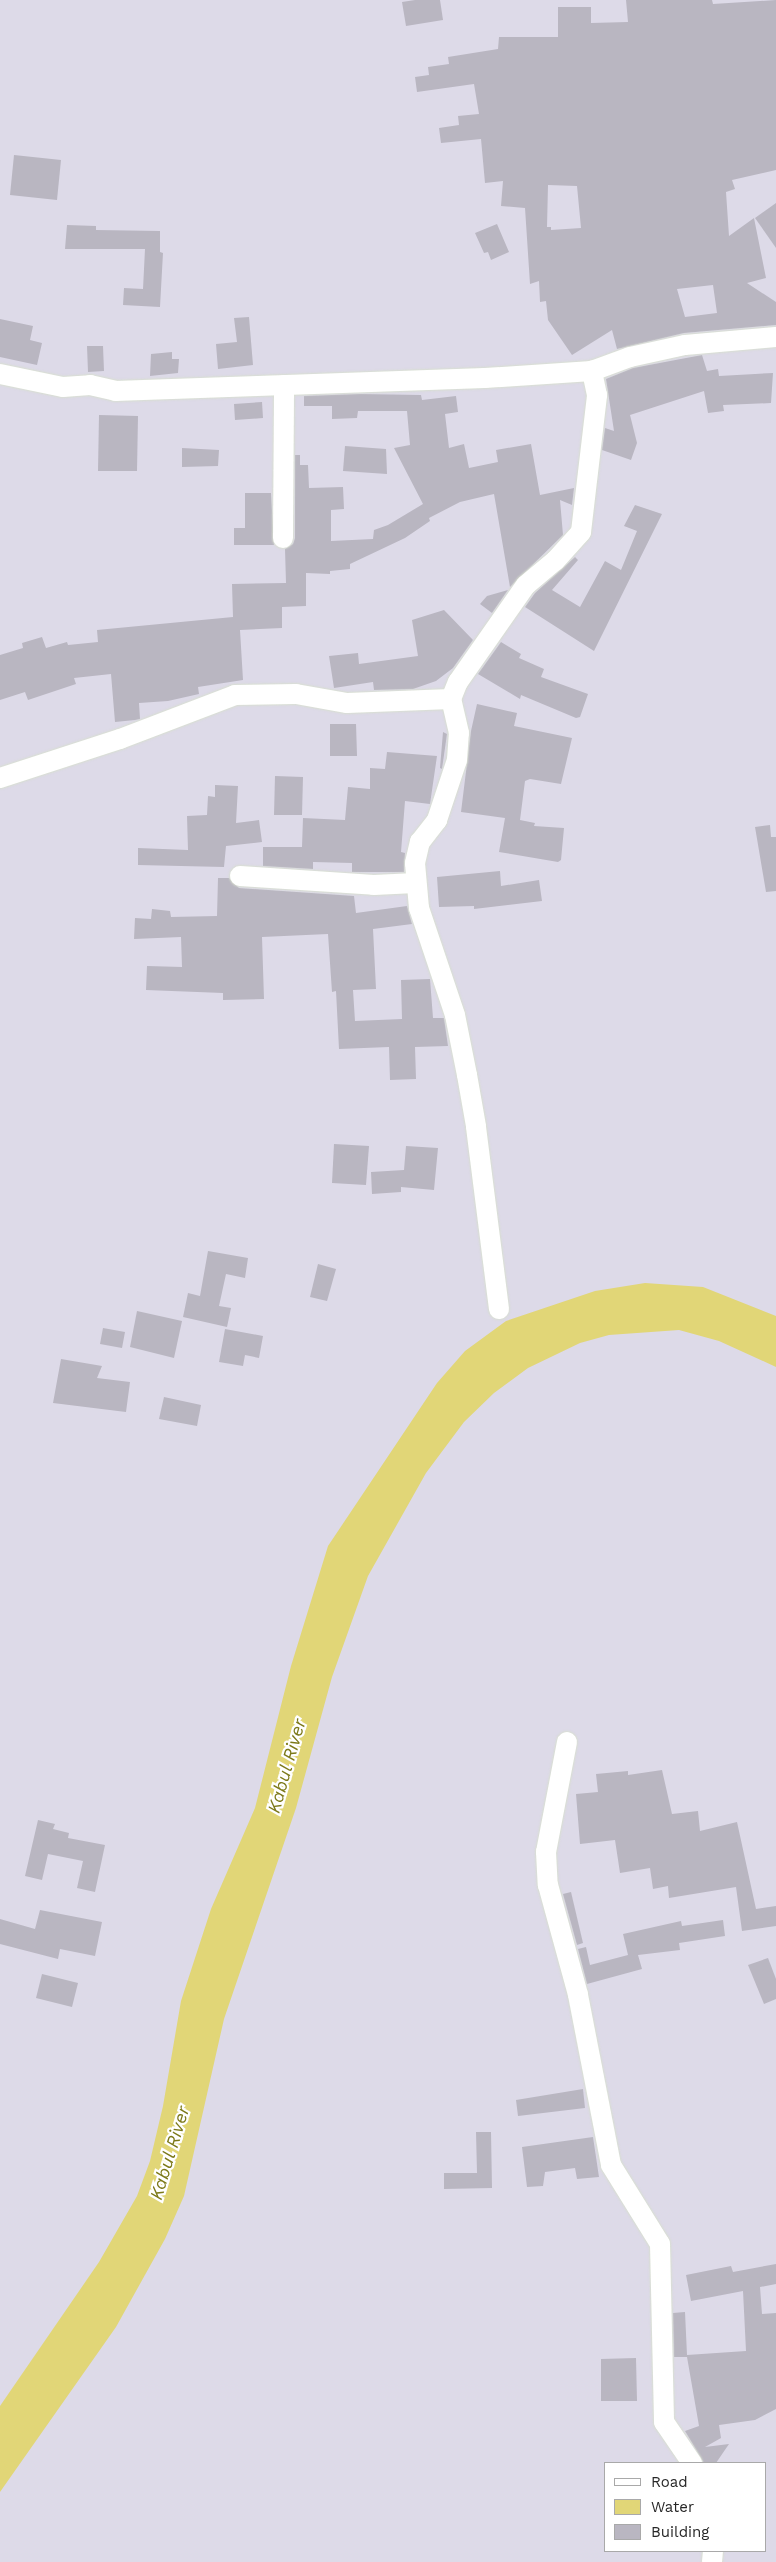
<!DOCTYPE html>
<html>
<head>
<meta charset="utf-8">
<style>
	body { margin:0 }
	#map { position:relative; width:776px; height:2562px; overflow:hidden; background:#dddae8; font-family:"Work Sans",sans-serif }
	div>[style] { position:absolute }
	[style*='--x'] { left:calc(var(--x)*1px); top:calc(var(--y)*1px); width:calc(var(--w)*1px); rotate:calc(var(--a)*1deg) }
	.water>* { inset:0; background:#e1d677 }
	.building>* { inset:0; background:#b9b6c1 }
	.roads { filter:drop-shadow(0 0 1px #d8dfd0) drop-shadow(0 0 1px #d8dfd0) }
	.street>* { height:20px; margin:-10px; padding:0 10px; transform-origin:10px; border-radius:10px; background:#fff }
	span { translate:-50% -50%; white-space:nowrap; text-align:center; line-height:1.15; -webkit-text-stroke:4.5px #fff; paint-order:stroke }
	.water-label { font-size:18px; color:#7c7919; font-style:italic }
	.legend { position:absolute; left:604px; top:2462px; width:162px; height:90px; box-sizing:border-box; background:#fff; border:1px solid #a9a9a9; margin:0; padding:6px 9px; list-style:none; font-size:15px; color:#272727 }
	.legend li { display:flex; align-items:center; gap:10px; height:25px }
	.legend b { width:25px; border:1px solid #a9a9a9 }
</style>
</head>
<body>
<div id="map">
	<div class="water">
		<i style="clip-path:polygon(645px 1283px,703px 1287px,776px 1316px,776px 1367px,719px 1341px,679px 1330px,609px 1335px,580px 1343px,528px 1368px,494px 1393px,464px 1422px,426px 1473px,368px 1576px,332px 1677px,296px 1808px,224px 2019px,184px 2196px,165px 2239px,116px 2327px,0 2492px,0 2406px,99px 2262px,137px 2196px,150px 2161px,163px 2106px,181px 2001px,211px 1909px,255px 1808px,291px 1666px,328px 1546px,437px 1383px,465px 1351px,506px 1321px,595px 1291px)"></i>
	</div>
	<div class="building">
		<i style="clip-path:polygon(415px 0,440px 0,443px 20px,406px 26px,402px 2px)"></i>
		<i style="clip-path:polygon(evenodd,626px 0,712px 0,713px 4px,776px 0,776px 170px,732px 180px,735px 189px,726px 192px,729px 236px,754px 218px,766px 278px,747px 283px,776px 302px,776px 325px,684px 333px,617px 349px,612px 330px,572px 355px,548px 320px,546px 301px,540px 302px,539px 281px,530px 284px,525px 208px,501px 206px,503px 181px,485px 183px,481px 139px,441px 143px,439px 128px,459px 125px,458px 116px,479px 114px,474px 84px,417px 92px,415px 77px,429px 75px,428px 67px,449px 64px,448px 57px,498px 49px,499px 37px,558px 37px,558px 7px,591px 7px,591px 23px,628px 22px,626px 0,548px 185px,577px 186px,581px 228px,551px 230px,551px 227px,547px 227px,548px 185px,626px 0,713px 285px,717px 313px,685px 317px,677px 289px,713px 285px)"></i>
		<i style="clip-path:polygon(14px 155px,61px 160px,57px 200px,10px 195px)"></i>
		<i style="clip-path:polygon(776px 203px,776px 248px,755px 218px)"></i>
		<i style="clip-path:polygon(497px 224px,509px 252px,491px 260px,488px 252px,484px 253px,475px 233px)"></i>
		<i style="clip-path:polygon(67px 225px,96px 226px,96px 230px,160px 231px,160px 252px,163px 253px,160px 307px,123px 305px,124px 288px,143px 289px,145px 249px,65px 249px)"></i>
		<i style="clip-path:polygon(249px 317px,253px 365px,218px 369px,216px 344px,237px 342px,234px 318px)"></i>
		<i style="clip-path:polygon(0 319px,33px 326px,30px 340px,42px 343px,37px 365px,0 357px)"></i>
		<i style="clip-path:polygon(87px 346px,103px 346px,104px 371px,88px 372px)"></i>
		<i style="clip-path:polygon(172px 352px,172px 359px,179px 359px,178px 373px,150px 376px,151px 354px)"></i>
		<i style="clip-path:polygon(702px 355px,707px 371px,718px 369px,719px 376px,773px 373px,771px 403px,723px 405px,724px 411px,708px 413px,704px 391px,630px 415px,637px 443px,631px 460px,602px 450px,605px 428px,614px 431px,606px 379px,633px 368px)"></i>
		<i style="clip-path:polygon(360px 394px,421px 395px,422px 400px,456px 396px,458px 412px,445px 414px,449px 448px,464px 444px,469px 468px,498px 462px,496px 450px,531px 444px,540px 495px,574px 488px,572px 505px,560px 500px,563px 535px,510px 587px,494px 494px,460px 502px,429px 518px,430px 521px,405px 538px,350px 564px,350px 569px,330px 571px,330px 574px,306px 573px,306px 606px,282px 607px,282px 628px,240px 630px,243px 680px,198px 687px,199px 694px,168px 701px,139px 703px,140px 719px,135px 720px,115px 722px,111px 674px,74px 678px,76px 684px,28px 700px,25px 692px,0 700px,0 655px,23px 648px,22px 643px,42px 637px,46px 648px,67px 642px,68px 645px,98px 642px,97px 630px,233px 617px,232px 584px,286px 583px,285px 549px,293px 544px,295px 538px,295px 455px,300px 455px,300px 465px,308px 465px,309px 488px,343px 487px,344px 509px,331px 510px,331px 541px,373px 539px,374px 530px,388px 525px,423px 504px,394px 448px,410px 445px,407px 411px,358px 411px,357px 418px,332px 419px,332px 406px,304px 406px,304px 396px)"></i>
		<i style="clip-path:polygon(262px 402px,263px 418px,235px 420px,234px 404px)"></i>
		<i style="clip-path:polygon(99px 415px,138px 416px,137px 471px,98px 471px)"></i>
		<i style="clip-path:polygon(345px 446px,386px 449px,387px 474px,343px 471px)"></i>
		<i style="clip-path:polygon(182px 448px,219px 450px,218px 466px,182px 467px)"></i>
		<i style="clip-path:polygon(245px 493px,271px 493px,274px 545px,234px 545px,234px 528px,245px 528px)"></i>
		<i style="clip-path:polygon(635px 505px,662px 514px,594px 651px,525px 607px,535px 593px,575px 557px,578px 560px,552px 590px,580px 607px,605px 561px,621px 570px,637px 531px,624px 526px)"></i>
		<i style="clip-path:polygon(508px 590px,492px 613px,480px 604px,487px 596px)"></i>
		<i style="clip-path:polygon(444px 610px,473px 640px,453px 668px,436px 681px,413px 689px,374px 690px,373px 682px,334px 688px,329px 656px,358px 653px,359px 664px,418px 656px,412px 620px)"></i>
		<i style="clip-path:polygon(501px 642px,521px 654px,519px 658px,544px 669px,541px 677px,588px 694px,580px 717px,576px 718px,521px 695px,520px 699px,478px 674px)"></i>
		<i style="clip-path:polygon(477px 704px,517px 713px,514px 726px,572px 738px,561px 784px,530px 779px,525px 781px,520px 820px,535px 823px,534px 826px,564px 828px,561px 860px,558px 862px,499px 852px,505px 818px,461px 812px,471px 731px)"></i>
		<i style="clip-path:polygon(330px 724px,356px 724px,357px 756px,330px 756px)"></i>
		<i style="clip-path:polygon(443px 732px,447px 734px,442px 769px,440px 768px)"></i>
		<i style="clip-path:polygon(387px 752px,437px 756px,430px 804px,405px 801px,401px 852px,405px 853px,404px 872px,352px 872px,352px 863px,313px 862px,313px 869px,263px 866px,263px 847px,302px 847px,303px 818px,345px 820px,348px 787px,370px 789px,370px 768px,385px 769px)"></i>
		<i style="clip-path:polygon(275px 776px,303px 777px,302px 815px,274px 815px)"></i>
		<i style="clip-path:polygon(215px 785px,238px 786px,236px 823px,259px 820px,262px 842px,226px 846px,224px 867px,138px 865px,138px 848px,188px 850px,187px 816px,207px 815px,208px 796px,215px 797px)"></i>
		<i style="clip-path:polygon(770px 825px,771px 837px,776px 837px,776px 891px,766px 892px,755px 827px)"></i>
		<i style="clip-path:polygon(500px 871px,501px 886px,539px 880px,542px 901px,474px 909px,474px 906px,439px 907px,437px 877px)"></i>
		<i style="clip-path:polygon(218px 878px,229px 878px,239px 888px,354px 896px,356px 913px,407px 906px,412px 924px,373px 929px,376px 989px,353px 990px,355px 1021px,402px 1019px,401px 980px,430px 979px,433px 1018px,444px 1018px,448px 1046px,415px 1047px,416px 1079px,390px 1080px,389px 1047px,339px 1049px,336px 991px,332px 992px,328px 934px,262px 937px,264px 999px,223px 1000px,223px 993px,146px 990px,147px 966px,182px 967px,181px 937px,134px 939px,135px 918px,151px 919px,152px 909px,170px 911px,171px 917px,217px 916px)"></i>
		<i style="clip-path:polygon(334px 1144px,369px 1146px,366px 1185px,332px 1183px)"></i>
		<i style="clip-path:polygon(406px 1146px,438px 1148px,434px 1190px,401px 1187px,401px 1192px,372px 1194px,371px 1172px,404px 1170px)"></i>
		<i style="clip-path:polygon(208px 1251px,248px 1258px,245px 1278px,226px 1274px,219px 1306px,231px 1308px,227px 1327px,183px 1317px,188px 1293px,200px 1296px)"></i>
		<i style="clip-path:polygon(318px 1264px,336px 1269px,327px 1301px,310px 1297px)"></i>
		<i style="clip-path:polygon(137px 1311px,182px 1321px,174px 1358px,130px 1347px)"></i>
		<i style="clip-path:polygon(103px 1328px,125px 1332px,122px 1348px,100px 1344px)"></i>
		<i style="clip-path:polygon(225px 1329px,263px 1336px,259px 1358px,245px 1355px,243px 1366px,219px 1362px)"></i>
		<i style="clip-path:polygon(61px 1359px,102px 1366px,97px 1378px,130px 1382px,126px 1412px,53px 1403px)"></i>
		<i style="clip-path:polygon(164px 1397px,201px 1405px,197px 1426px,159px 1419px)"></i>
		<i style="clip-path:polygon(662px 1770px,672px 1814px,698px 1811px,700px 1831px,737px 1822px,756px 1909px,776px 1906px,776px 1926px,742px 1931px,736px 1887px,669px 1898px,668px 1886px,653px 1889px,650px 1868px,620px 1873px,615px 1840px,580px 1844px,576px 1794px,598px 1792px,596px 1774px,628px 1771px,628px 1775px)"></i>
		<i style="clip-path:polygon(38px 1820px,55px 1824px,53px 1829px,69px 1833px,68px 1838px,105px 1845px,95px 1892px,77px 1888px,83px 1861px,48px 1854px,42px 1880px,25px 1876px)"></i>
		<i style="clip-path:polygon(571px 1892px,583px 1943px,577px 1945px,563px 1894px)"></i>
		<i style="clip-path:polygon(40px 1910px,102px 1922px,95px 1956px,60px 1949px,58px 1959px,0 1944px,0 1919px,35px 1929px)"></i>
		<i style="clip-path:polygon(723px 1920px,725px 1936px,679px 1943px,680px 1950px,638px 1955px,642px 1969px,587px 1984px,578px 1949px,586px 1947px,590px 1965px,628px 1955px,623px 1934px,681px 1921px,682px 1926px)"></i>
		<i style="clip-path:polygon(768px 1958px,776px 1979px,776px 1999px,764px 2004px,748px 1965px)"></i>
		<i style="clip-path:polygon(42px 1974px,78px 1983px,72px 2007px,36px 1998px)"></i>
		<i style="clip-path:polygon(583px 2089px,585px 2108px,518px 2116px,516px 2100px)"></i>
		<i style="clip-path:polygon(476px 2132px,491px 2132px,492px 2188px,444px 2189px,444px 2173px,477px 2173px)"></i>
		<i style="clip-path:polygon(593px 2137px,599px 2177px,577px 2179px,575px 2168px,545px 2172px,543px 2186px,527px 2187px,522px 2147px)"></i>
		<i style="clip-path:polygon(776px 2264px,776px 2284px,760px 2287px,762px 2314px,776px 2313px,776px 2409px,755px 2420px,719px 2425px,721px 2438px,705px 2447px,729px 2444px,716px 2463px,704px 2463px,685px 2431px,699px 2426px,687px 2357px,674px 2357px,673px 2313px,685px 2312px,687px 2355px,746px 2351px,743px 2291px,691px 2301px,686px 2275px,731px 2266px,733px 2272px)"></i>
		<i style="clip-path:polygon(636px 2358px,637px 2401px,601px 2401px,601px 2359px)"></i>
	</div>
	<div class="roads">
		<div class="street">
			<i style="--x:0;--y:374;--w:64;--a:11.7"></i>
			<i style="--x:63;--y:387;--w:27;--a:-4"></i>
			<i style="--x:90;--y:385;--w:26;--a:13"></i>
			<i style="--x:115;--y:391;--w:370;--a:-2"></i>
			<i style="--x:485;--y:378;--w:107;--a:-3.7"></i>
			<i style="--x:592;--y:371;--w:40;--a:-20.2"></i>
			<i style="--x:630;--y:357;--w:56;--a:-12.3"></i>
			<i style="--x:685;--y:345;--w:91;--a:-5"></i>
			<i style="--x:283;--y:538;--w:153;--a:-89.6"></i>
			<i style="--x:0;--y:778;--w:126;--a:-18"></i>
			<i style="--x:120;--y:739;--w:123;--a:-20.9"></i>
			<i style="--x:235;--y:695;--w:61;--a:-0.9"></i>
			<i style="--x:296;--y:694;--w:52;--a:10"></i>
			<i style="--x:347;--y:703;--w:104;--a:-2.2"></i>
			<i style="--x:240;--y:876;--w:134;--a:3.8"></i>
			<i style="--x:374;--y:885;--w:41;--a:-2.8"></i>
			<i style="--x:499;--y:1309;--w:184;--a:-97.2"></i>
			<i style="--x:476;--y:1126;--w:52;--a:-100"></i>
			<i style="--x:467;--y:1075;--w:61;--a:-101.3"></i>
			<i style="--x:455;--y:1015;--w:113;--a:-108.6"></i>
			<i style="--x:419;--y:908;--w:45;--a:-95.1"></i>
			<i style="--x:415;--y:863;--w:22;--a:-77"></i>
			<i style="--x:420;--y:842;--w:28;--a:-52"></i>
			<i style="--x:437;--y:820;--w:63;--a:-71.6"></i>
			<i style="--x:457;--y:760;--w:27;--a:-86"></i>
			<i style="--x:459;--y:733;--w:35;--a:-103"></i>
			<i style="--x:451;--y:699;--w:18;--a:-68"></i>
			<i style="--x:458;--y:682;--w:118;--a:-55"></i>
			<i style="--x:526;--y:585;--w:38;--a:-40"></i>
			<i style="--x:555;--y:561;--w:39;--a:-48"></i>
			<i style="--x:581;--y:532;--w:138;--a:-83.3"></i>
			<i style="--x:597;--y:395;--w:25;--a:-102"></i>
			<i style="--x:567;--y:1742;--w:112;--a:100.8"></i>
			<i style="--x:546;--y:1852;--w:33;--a:87"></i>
			<i style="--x:548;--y:1885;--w:114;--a:74.7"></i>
			<i style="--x:578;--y:1995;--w:173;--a:79"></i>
			<i style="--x:611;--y:2165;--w:93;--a:58.2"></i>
			<i style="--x:660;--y:2244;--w:178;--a:88.7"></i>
			<i style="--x:664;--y:2422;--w:50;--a:55.7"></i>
			<i style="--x:712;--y:2562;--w:11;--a:-85"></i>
		</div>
	</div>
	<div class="water-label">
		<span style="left:287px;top:1766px;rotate:-74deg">Kabul River</span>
		<span style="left:170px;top:2153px;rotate:-73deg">Kabul River</span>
	</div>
	<ul class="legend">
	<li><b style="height:6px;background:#fff"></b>Road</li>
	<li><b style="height:14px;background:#e1d677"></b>Water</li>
	<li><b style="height:14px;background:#b9b6c1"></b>Building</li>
	</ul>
</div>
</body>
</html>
